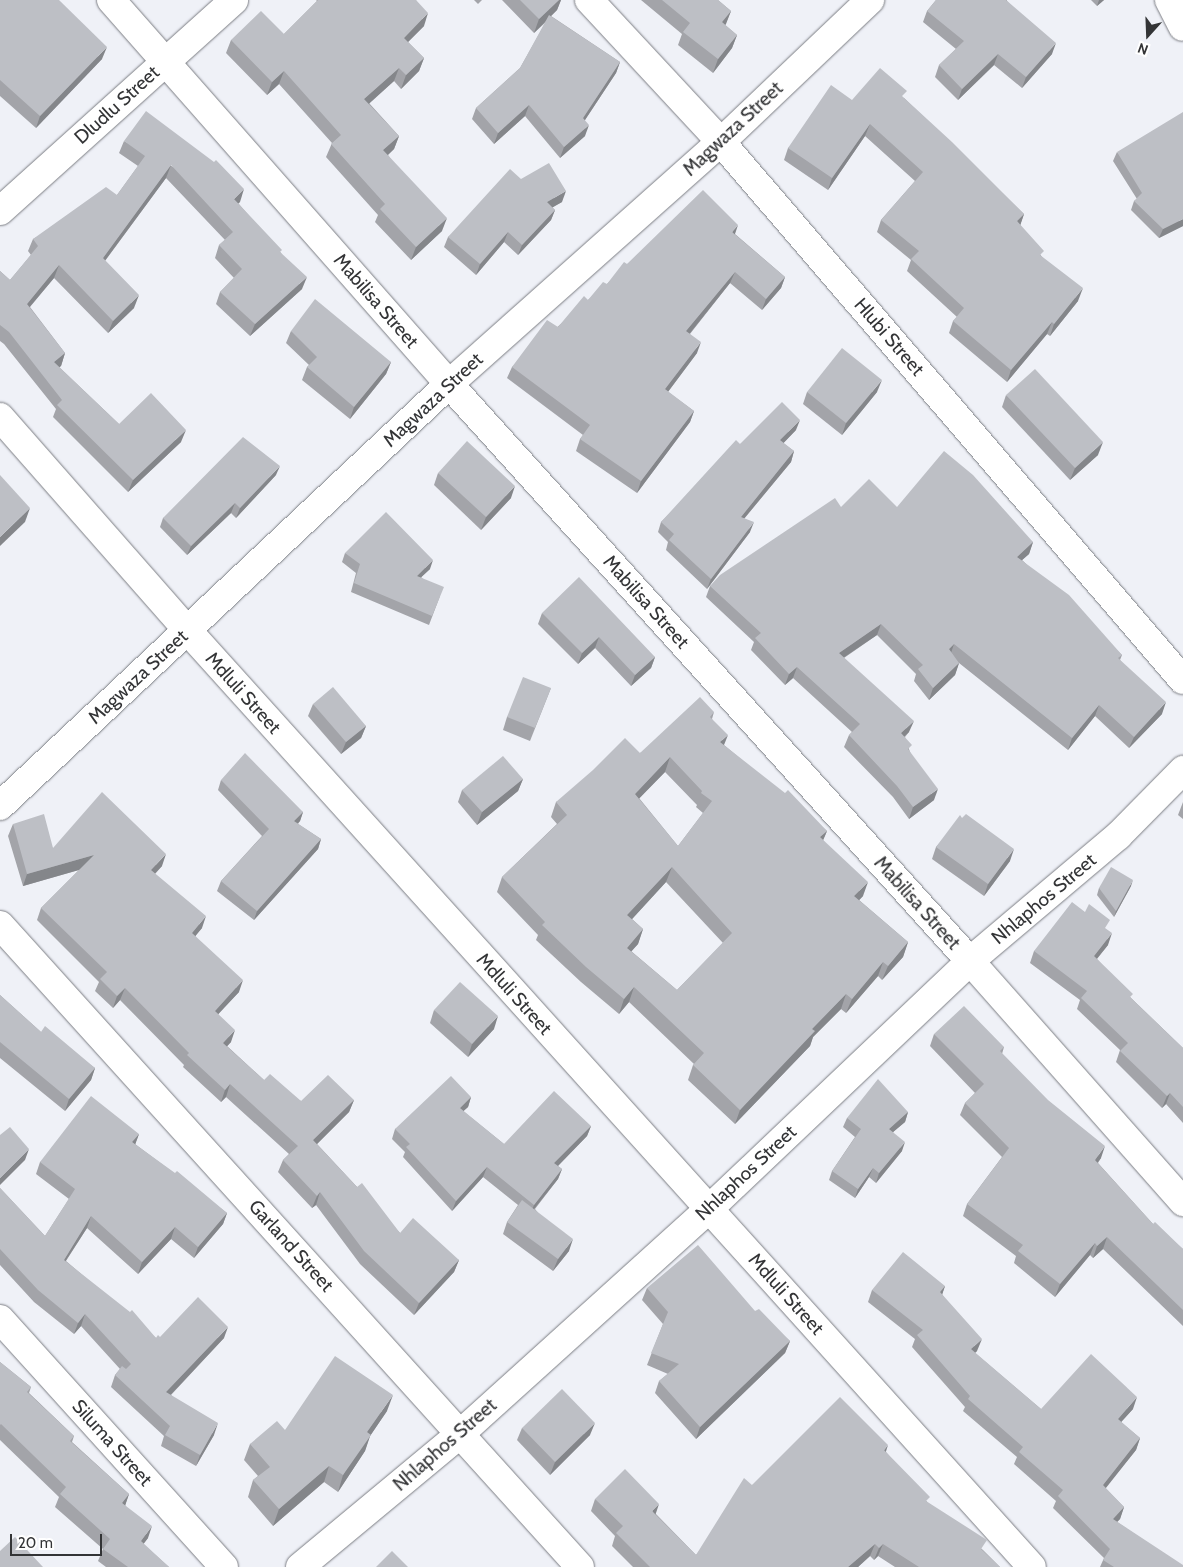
<!DOCTYPE html>
<html>
<head>
<meta charset="utf-8">
<style>
	body { margin:0 }
	#map { position:relative; width:1183px; height:1567px; overflow:hidden; background:#eff1f7; font-family:Cabin,sans-serif }
	div>[style] { position:absolute }
	[style*='--x'] { left:calc(var(--x)*1px); top:calc(var(--y)*1px); width:calc(var(--w)*1px); rotate:calc(var(--a)*1deg) }
	.roads { filter:drop-shadow(0 0 1px #7b7d83) drop-shadow(0 0 1px #7b7d83) }
	.street>* { height:28px; margin:-14px; padding:0 14px; transform-origin:14px; border-radius:14px; background:#fff }
	.wall>* { inset:0; background:#a3a4a9 }
	.shaded-wall>* { inset:0; background:#84868a }
	.building>* { inset:0; background:#bdbfc5 }
	span { translate:-50% -50%; white-space:nowrap; text-align:center; line-height:1.15; -webkit-text-stroke:4px #fff; paint-order:stroke }
	.street-label { font-size:19px; color:#333436 }
	.north { position:absolute; left:1123px; top:10px; width:50px; height:50px; -webkit-text-stroke:4px #fff; paint-order:stroke; rotate:200deg; font-size:14px; font-weight:700; line-height:20px; text-align:center; color:#333436 }
	.north::after { content:''; display:block; margin:auto; width:18px; height:22px; background:#333436; clip-path:polygon(50% 0,100% 100%,50% 72%,0 100%) }
	.scale { position:absolute; left:10px; top:1534px; width:92px; height:22px; box-sizing:border-box; border:2px solid #333436; border-top:0; padding-left:6px; font-size:15px; line-height:18px; white-space:nowrap; color:#333436; -webkit-text-stroke:4px #fff; paint-order:stroke }
</style>
</head>
<body>
<div id="map">
	<div class="roads">
		<div class="street">
			<i style="--x:111;--y:0;--w:512;--a:48.65"></i>
			<i style="--x:449;--y:384;--w:777;--a:47.92"></i>
			<i style="--x:970;--y:961;--w:322;--a:48.5"></i>
			<i style="--x:589;--y:0;--w:194;--a:47.1"></i>
			<i style="--x:721;--y:142;--w:709;--a:49.35"></i>
			<i style="--x:1169;--y:0;--w:30;--a:63"></i>
			<i style="--x:0;--y:211;--w:315;--a:-42"></i>
			<i style="--x:0;--y:417;--w:285;--a:48.7"></i>
			<i style="--x:188;--y:631;--w:1260;--a:47.96"></i>
			<i style="--x:0;--y:806;--w:616;--a:-43.22"></i>
			<i style="--x:449;--y:384;--w:364;--a:-41.7"></i>
			<i style="--x:721;--y:142;--w:206;--a:-43.6"></i>
			<i style="--x:0;--y:925;--w:865;--a:47.9"></i>
			<i style="--x:0;--y:1319;--w:334;--a:47.9"></i>
			<i style="--x:300;--y:1567;--w:208;--a:-39.7"></i>
			<i style="--x:460;--y:1434;--w:336;--a:-42.1"></i>
			<i style="--x:709;--y:1209;--w:360;--a:-43.5"></i>
			<i style="--x:970;--y:961;--w:194;--a:-40.2"></i>
			<i style="--x:1118;--y:836;--w:93;--a:-45.4"></i>
		</div>
	</div>
	<div class="wall">
		<i style="clip-path:polygon(0 0,102px 59px,36px 128px,0 96px)"></i>
		<i style="clip-path:polygon(316px 0,416px 0,424px 26px,408px 42px,424px 58px,419px 71px,401px 89px,394px 81px,369px 103px,399px 136px,394px 149px,388px 155px,442px 231px,411px 260px,375px 222px,378px 215px,326px 157px,332px 143px,279px 84px,267px 95px,226px 53px,231px 40px,284px 34px,317px 1px)"></i>
		<i style="clip-path:polygon(474px 0,482px 0,478px 4px)"></i>
		<i style="clip-path:polygon(502px 0,561px 0,557px 10px,551px 16px,620px 62px,616px 73px,585px 120px,585px 136px,560px 158px,525px 116px,494px 144px,472px 119px,476px 108px,520px 68px,546px 22px,534px 33px)"></i>
		<i style="clip-path:polygon(641px 0,718px 0,731px 11px,725px 25px,737px 35px,732px 48px,713px 73px,678px 45px,682px 34px)"></i>
		<i style="clip-path:polygon(936px 0,1007px 0,1007px 1px,1052px 54px,1022px 88px,994px 65px,958px 100px,935px 77px,939px 65px,956px 49px,923px 22px,927px 11px)"></i>
		<i style="clip-path:polygon(1091px 0,1104px 0,1097px 6px)"></i>
		<i style="clip-path:polygon(904px 98px,1024px 214px,1020px 225px,1042px 257px,1078px 301px,1050px 336px,1047px 334px,1007px 382px,949px 333px,953px 321px,957px 317px,907px 271px,911px 260px,877px 232px,881px 220px,915px 181px,865px 136px,828px 190px,784px 160px,788px 148px,852px 100px)"></i>
		<i style="clip-path:polygon(124px 141px,240px 202px,238px 203px,281px 253px,302px 289px,250px 336px,216px 304px,220px 292px,234px 278px,215px 258px,219px 245px,225px 240px,166px 178px,105px 261px,134px 308px,108px 333px,54px 278px,30px 307px,65px 353px,61px 366px,59px 367px,119px 424px,181px 442px,128px 492px,53px 417px,56px 409px,4px 344px,0 341px,0 271px,10px 280px,31px 255px,28px 251px,33px 239px,117px 195px,138px 166px,119px 153px)"></i>
		<i style="clip-path:polygon(1117px 152px,1183px 226px,1159px 238px,1131px 210px,1134px 201px,1137px 199px,1113px 161px)"></i>
		<i style="clip-path:polygon(521px 179px,562px 202px,552px 207px,555px 210px,551px 220px,518px 255px,504px 242px,476px 275px,444px 247px,448px 237px)"></i>
		<i style="clip-path:polygon(735px 234px,785px 277px,781px 288px,762px 310px,730px 283px,690px 334px,697px 353px,668px 392px,694px 411px,690px 422px,637px 493px,576px 451px,580px 439px,583px 435px,507px 378px,512px 367px,588px 300px,607px 284px,627px 264px)"></i>
		<i style="clip-path:polygon(291px 331px,391px 362px,386px 374px,350px 419px,302px 380px,307px 367px,309px 365px,286px 343px)"></i>
		<i style="clip-path:polygon(807px 392px,877px 392px,842px 435px,803px 404px)"></i>
		<i style="clip-path:polygon(1006px 395px,1098px 455px,1070px 480px,1002px 407px)"></i>
		<i style="clip-path:polygon(796px 430px,783px 443px,794px 451px,791px 462px,744px 519px,750px 532px,707px 589px,666px 550px,668px 542px,658px 532px,661px 522px,740px 444px)"></i>
		<i style="clip-path:polygon(438px 473px,511px 498px,481px 530px,434px 485px)"></i>
		<i style="clip-path:polygon(276px 475px,236px 518px,231px 513px,187px 555px,160px 527px,163px 518px)"></i>
		<i style="clip-path:polygon(841px 507px,897px 507px,1033px 542px,1029px 554px,1022px 560px,1122px 655px,1120px 660px,1162px 714px,1129px 748px,1095px 716px,1068px 750px,959px 663px,955px 675px,929px 700px,914px 681px,916px 674px,877px 635px,844px 658px,909px 732px,905px 737px,910px 752px,934px 800px,909px 819px,893px 797px,844px 747px,849px 735px,852px 732px,793px 678px,785px 685px,751px 650px,754px 642px,706px 597px,710px 586px)"></i>
		<i style="clip-path:polygon(345px 553px,430px 569px,421px 577px,440px 596px,429px 625px,351px 592px,356px 573px,342px 562px)"></i>
		<i style="clip-path:polygon(542px 613px,655px 657px,651px 668px,631px 686px,595px 648px,578px 664px,538px 624px)"></i>
		<i style="clip-path:polygon(551px 688px,530px 741px,503px 730px,507px 717px)"></i>
		<i style="clip-path:polygon(313px 704px,366px 726px,361px 738px,341px 754px,308px 716px)"></i>
		<i style="clip-path:polygon(evenodd,714px 712px,712px 719px,724px 745px,827px 831px,823px 840px,863px 896px,859px 900px,908px 942px,903px 957px,882px 980px,878px 976px,846px 1013px,841px 1009px,813px 1037px,810px 1046px,735px 1124px,688px 1080px,693px 1065px,694px 1064px,629px 1002px,619px 1014px,581px 982px,536px 940px,538px 935px,497px 892px,502px 877px,557px 824px,551px 817px,556px 802px,640px 753px,714px 712px,665px 772px,697px 805px,696px 807px,703px 813px,678px 846px,639px 798px,665px 772px,714px 712px,666px 882px,723px 943px,677px 990px,631px 951px,638px 944px,643px 929px,632px 919px,666px 882px)"></i>
		<i style="clip-path:polygon(523px 779px,518px 791px,477px 825px,458px 802px,462px 790px)"></i>
		<i style="clip-path:polygon(221px 780px,303px 812px,300px 821px,298px 824px,321px 839px,318px 849px,254px 920px,217px 891px,221px 881px,262px 836px,218px 790px)"></i>
		<i style="clip-path:polygon(1183px 802px,1183px 819px,1178px 815px)"></i>
		<i style="clip-path:polygon(962px 818px,1010px 861px,984px 896px,932px 859px,936px 847px)"></i>
		<i style="clip-path:polygon(13px 824px,53px 848px,162px 866px,155px 874px,202px 928px,195px 936px,239px 992px,218px 1014px,231px 1042px,227px 1046px,264px 1080px,301px 1101px,354px 1100px,349px 1112px,317px 1144px,400px 1233px,459px 1260px,454px 1272px,414px 1315px,360px 1264px,316px 1205px,312px 1208px,278px 1172px,283px 1160px,289px 1154px,226px 1097px,221px 1102px,183px 1067px,184px 1065px,120px 1000px,113px 1008px,95px 991px,99px 982px,37px 920px,41px 908px,79px 870px,23px 886px,8px 836px)"></i>
		<i style="clip-path:polygon(1131px 886px,1114px 917px,1097px 895px,1099px 888px)"></i>
		<i style="clip-path:polygon(1106px 929px,1108px 945px,1097px 959px,1131px 998px,1183px 1048px,1183px 1123px,1166px 1104px,1162px 1108px,1116px 1062px,1120px 1050px,1077px 1009px,1080px 1000px,1030px 963px,1034px 951px)"></i>
		<i style="clip-path:polygon(0 995px,41px 1032px,95px 1068px,91px 1080px,65px 1111px,0 1058px)"></i>
		<i style="clip-path:polygon(434px 1010px,494px 1029px,468px 1057px,430px 1023px)"></i>
		<i style="clip-path:polygon(934px 1034px,1004px 1047px,1002px 1054px,1101px 1158px,1098px 1163px,1153px 1224px,1183px 1249px,1183px 1326px,1103px 1249px,1093px 1258px,1090px 1255px,1055px 1297px,1014px 1263px,1016px 1256px,963px 1216px,967px 1204px,1002px 1157px,960px 1115px,965px 1103px,975px 1093px,930px 1046px)"></i>
		<i style="clip-path:polygon(471px 1097px,468px 1107px,463px 1111px,504px 1144px,591px 1126px,587px 1136px,558px 1166px,562px 1169px,558px 1179px,535px 1209px,569px 1251px,553px 1271px,503px 1234px,507px 1222px,518px 1205px,483px 1177px,452px 1211px,403px 1157px,405px 1152px,392px 1139px,395px 1129px)"></i>
		<i style="clip-path:polygon(908px 1112px,905px 1122px,893px 1132px,902px 1151px,876px 1183px,869px 1177px,855px 1198px,829px 1180px,832px 1171px,855px 1137px,843px 1127px,847px 1118px)"></i>
		<i style="clip-path:polygon(139px 1134px,135px 1144px,227px 1213px,223px 1224px,194px 1258px,171px 1239px,138px 1274px,87px 1228px,66px 1261px,156px 1338px,160px 1337px,224px 1338px,171px 1395px,214px 1435px,196px 1466px,161px 1446px,164px 1436px,111px 1387px,115px 1375px,120px 1369px,81px 1326px,74px 1334px,34px 1302px,0 1265px,0 1188px,45px 1236px,69px 1199px,36px 1174px,40px 1162px)"></i>
		<i style="clip-path:polygon(945px 1286px,942px 1294px,977px 1351px,975px 1353px,1041px 1409px,1133px 1409px,1121px 1422px,1140px 1438px,1136px 1450px,1105px 1488px,1124px 1507px,1120px 1519px,1117px 1522px,1183px 1567px,1100px 1567px,1104px 1558px,1053px 1508px,1056px 1501px,1014px 1464px,1017px 1457px,963px 1411px,965px 1407px,912px 1347px,915px 1339px,868px 1302px,872px 1290px)"></i>
		<i style="clip-path:polygon(647px 1288px,755px 1311px,790px 1341px,785px 1353px,696px 1439px,655px 1393px,659px 1381px,668px 1374px,647px 1365px,663px 1324px,642px 1300px)"></i>
		<i style="clip-path:polygon(0 1362px,31px 1387px,29px 1393px,74px 1436px,72px 1442px,129px 1494px,125px 1505px,148px 1538px,143px 1544px,169px 1567px,106px 1567px,98px 1561px,103px 1549px,55px 1507px,59px 1497px,0 1440px)"></i>
		<i style="clip-path:polygon(387px 1411px,370px 1436px,365px 1451px,338px 1492px,324px 1482px,273px 1526px,248px 1497px,253px 1480px,258px 1476px,244px 1460px,250px 1444px,285px 1430px)"></i>
		<i style="clip-path:polygon(522px 1428px,590px 1435px,550px 1475px,517px 1440px)"></i>
		<i style="clip-path:polygon(886px 1452px,928px 1503px,983px 1550px,1000px 1567px,895px 1567px,878px 1556px,874px 1560px,870px 1556px,858px 1567px,633px 1567px,612px 1546px,615px 1536px,591px 1511px,595px 1499px,656px 1514px,696px 1555px,752px 1485px)"></i>
	</div>
	<div class="shaded-wall">
		<i style="clip-path:polygon(559px 0,561px 0,557px 10px,534px 33px,539px 19px)"></i>
		<i style="clip-path:polygon(1099px 0,1104px 0,1097px 6px)"></i>
		<i style="clip-path:polygon(731px 11px,726px 24px,717px 36px,722px 22px)"></i>
		<i style="clip-path:polygon(428px 13px,424px 26px,399px 51px,404px 38px)"></i>
		<i style="clip-path:polygon(737px 35px,732px 48px,713px 73px,718px 59px)"></i>
		<i style="clip-path:polygon(1056px 43px,1052px 54px,1022px 88px,1026px 77px)"></i>
		<i style="clip-path:polygon(107px 47px,102px 59px,36px 128px,40px 116px)"></i>
		<i style="clip-path:polygon(998px 54px,994px 65px,958px 100px,962px 89px)"></i>
		<i style="clip-path:polygon(424px 58px,419px 71px,401px 89px,406px 75px)"></i>
		<i style="clip-path:polygon(620px 62px,616px 73px,579px 129px,583px 118px)"></i>
		<i style="clip-path:polygon(399px 68px,394px 81px,360px 112px,364px 99px)"></i>
		<i style="clip-path:polygon(284px 71px,279px 84px,267px 95px,272px 82px)"></i>
		<i style="clip-path:polygon(529px 105px,525px 116px,494px 144px,498px 133px)"></i>
		<i style="clip-path:polygon(870px 124px,865px 136px,828px 190px,832px 178px)"></i>
		<i style="clip-path:polygon(589px 125px,585px 136px,560px 158px,564px 147px)"></i>
		<i style="clip-path:polygon(399px 136px,394px 149px,379px 163px,383px 150px)"></i>
		<i style="clip-path:polygon(171px 165px,166px 178px,98px 270px,103px 258px)"></i>
		<i style="clip-path:polygon(244px 189px,240px 202px,230px 211px,234px 199px)"></i>
		<i style="clip-path:polygon(566px 191px,562px 202px,543px 213px,547px 202px)"></i>
		<i style="clip-path:polygon(555px 210px,551px 220px,518px 255px,522px 245px)"></i>
		<i style="clip-path:polygon(1024px 214px,1020px 226px,1017px 221px)"></i>
		<i style="clip-path:polygon(447px 218px,442px 231px,411px 260px,416px 247px)"></i>
		<i style="clip-path:polygon(1183px 219px,1183px 226px,1159px 238px,1163px 229px)"></i>
		<i style="clip-path:polygon(738px 225px,734px 237px,732px 232px)"></i>
		<i style="clip-path:polygon(508px 232px,504px 242px,476px 275px,480px 264px)"></i>
		<i style="clip-path:polygon(59px 265px,54px 278px,22px 316px,27px 304px)"></i>
		<i style="clip-path:polygon(735px 272px,730px 283px,682px 343px,686px 331px)"></i>
		<i style="clip-path:polygon(307px 277px,302px 289px,250px 336px,255px 324px)"></i>
		<i style="clip-path:polygon(785px 277px,781px 288px,762px 310px,766px 299px)"></i>
		<i style="clip-path:polygon(1083px 288px,1078px 301px,1050px 336px,1054px 324px)"></i>
		<i style="clip-path:polygon(139px 295px,134px 308px,108px 333px,113px 321px)"></i>
		<i style="clip-path:polygon(1052px 322px,1047px 334px,1007px 382px,1011px 370px)"></i>
		<i style="clip-path:polygon(701px 342px,697px 353px,661px 401px,665px 389px)"></i>
		<i style="clip-path:polygon(65px 353px,61px 366px,50px 374px,54px 362px)"></i>
		<i style="clip-path:polygon(391px 362px,386px 374px,350px 419px,354px 407px)"></i>
		<i style="clip-path:polygon(882px 380px,877px 392px,842px 435px,846px 423px)"></i>
		<i style="clip-path:polygon(694px 411px,690px 422px,637px 493px,641px 481px)"></i>
		<i style="clip-path:polygon(800px 420px,796px 430px,776px 451px,780px 440px)"></i>
		<i style="clip-path:polygon(186px 430px,181px 442px,128px 492px,133px 480px)"></i>
		<i style="clip-path:polygon(1103px 442px,1098px 455px,1070px 480px,1075px 468px)"></i>
		<i style="clip-path:polygon(794px 451px,791px 462px,737px 527px,741px 517px)"></i>
		<i style="clip-path:polygon(280px 466px,276px 475px,236px 518px,240px 508px)"></i>
		<i style="clip-path:polygon(515px 486px,511px 498px,481px 530px,486px 517px)"></i>
		<i style="clip-path:polygon(235px 503px,231px 513px,187px 555px,191px 546px)"></i>
		<i style="clip-path:polygon(30px 508px,25px 522px,0 546px,0 537px)"></i>
		<i style="clip-path:polygon(754px 522px,750px 532px,707px 589px,711px 579px)"></i>
		<i style="clip-path:polygon(1033px 542px,1029px 554px,1013px 568px,1017px 557px)"></i>
		<i style="clip-path:polygon(433px 560px,430px 569px,413px 585px,417px 576px)"></i>
		<i style="clip-path:polygon(881px 624px,877px 635px,834px 664px,839px 653px)"></i>
		<i style="clip-path:polygon(599px 637px,595px 648px,578px 664px,582px 653px)"></i>
		<i style="clip-path:polygon(954px 644px,950px 656px,949px 649px)"></i>
		<i style="clip-path:polygon(655px 657px,651px 668px,631px 686px,635px 675px)"></i>
		<i style="clip-path:polygon(959px 663px,955px 675px,929px 700px,933px 688px)"></i>
		<i style="clip-path:polygon(797px 667px,793px 678px,785px 685px,789px 674px)"></i>
		<i style="clip-path:polygon(1166px 702px,1162px 714px,1129px 748px,1134px 737px)"></i>
		<i style="clip-path:polygon(1099px 705px,1095px 716px,1068px 750px,1072px 738px)"></i>
		<i style="clip-path:polygon(914px 721px,909px 732px,896px 744px,901px 733px)"></i>
		<i style="clip-path:polygon(366px 726px,361px 738px,341px 754px,346px 742px)"></i>
		<i style="clip-path:polygon(728px 735px,722px 750px,720px 742px)"></i>
		<i style="clip-path:polygon(670px 757px,665px 772px,630px 808px,635px 794px)"></i>
		<i style="clip-path:polygon(523px 779px,518px 791px,477px 825px,482px 812px)"></i>
		<i style="clip-path:polygon(938px 789px,934px 800px,909px 819px,913px 807px)"></i>
		<i style="clip-path:polygon(303px 812px,300px 821px,290px 831px,294px 821px)"></i>
		<i style="clip-path:polygon(827px 831px,821px 845px,820px 837px)"></i>
		<i style="clip-path:polygon(321px 839px,318px 849px,254px 920px,257px 911px)"></i>
		<i style="clip-path:polygon(1014px 849px,1010px 861px,984px 896px,988px 884px)"></i>
		<i style="clip-path:polygon(166px 854px,162px 866px,146px 883px,151px 870px)"></i>
		<i style="clip-path:polygon(94px 855px,89px 867px,23px 886px,27px 874px)"></i>
		<i style="clip-path:polygon(672px 867px,666px 882px,622px 930px,627px 915px)"></i>
		<i style="clip-path:polygon(1133px 880px,1131px 886px,1114px 917px,1116px 911px)"></i>
		<i style="clip-path:polygon(868px 882px,863px 896px,849px 911px,854px 896px)"></i>
		<i style="clip-path:polygon(206px 916px,202px 928px,188px 945px,192px 933px)"></i>
		<i style="clip-path:polygon(643px 929px,638px 944px,622px 962px,627px 948px)"></i>
		<i style="clip-path:polygon(1112px 933px,1108px 945px,1090px 967px,1094px 956px)"></i>
		<i style="clip-path:polygon(908px 942px,903px 957px,882px 980px,888px 966px)"></i>
		<i style="clip-path:polygon(883px 962px,878px 976px,846px 1013px,852px 999px)"></i>
		<i style="clip-path:polygon(243px 980px,239px 992px,210px 1023px,215px 1011px)"></i>
		<i style="clip-path:polygon(634px 987px,629px 1002px,619px 1014px,624px 999px)"></i>
		<i style="clip-path:polygon(125px 988px,120px 1000px,113px 1008px,117px 996px)"></i>
		<i style="clip-path:polygon(846px 994px,841px 1009px,813px 1037px,810px 1046px,735px 1124px,740px 1110px,812px 1029px)"></i>
		<i style="clip-path:polygon(498px 1016px,494px 1029px,468px 1057px,472px 1044px)"></i>
		<i style="clip-path:polygon(235px 1030px,231px 1042px,219px 1055px,223px 1043px)"></i>
		<i style="clip-path:polygon(95px 1068px,91px 1080px,65px 1111px,69px 1099px)"></i>
		<i style="clip-path:polygon(230px 1084px,226px 1097px,221px 1102px,225px 1090px)"></i>
		<i style="clip-path:polygon(1170px 1093px,1166px 1104px,1162px 1108px,1167px 1096px)"></i>
		<i style="clip-path:polygon(471px 1097px,468px 1107px,456px 1118px,460px 1108px)"></i>
		<i style="clip-path:polygon(354px 1100px,349px 1112px,309px 1152px,313px 1140px)"></i>
		<i style="clip-path:polygon(908px 1112px,905px 1122px,886px 1138px,889px 1129px)"></i>
		<i style="clip-path:polygon(591px 1126px,587px 1136px,551px 1173px,554px 1163px)"></i>
		<i style="clip-path:polygon(139px 1134px,135px 1145px,132px 1142px)"></i>
		<i style="clip-path:polygon(905px 1142px,902px 1151px,876px 1183px,879px 1173px)"></i>
		<i style="clip-path:polygon(1105px 1146px,1101px 1158px,1090px 1172px,1095px 1160px)"></i>
		<i style="clip-path:polygon(29px 1149px,25px 1160px,0 1185px,0 1178px)"></i>
		<i style="clip-path:polygon(487px 1167px,483px 1177px,452px 1211px,456px 1201px)"></i>
		<i style="clip-path:polygon(873px 1168px,869px 1177px,855px 1198px,858px 1189px)"></i>
		<i style="clip-path:polygon(562px 1169px,558px 1179px,530px 1214px,534px 1205px)"></i>
		<i style="clip-path:polygon(320px 1192px,316px 1205px,312px 1208px,317px 1196px)"></i>
		<i style="clip-path:polygon(227px 1213px,223px 1224px,194px 1258px,198px 1247px)"></i>
		<i style="clip-path:polygon(91px 1216px,87px 1228px,59px 1271px,64px 1260px)"></i>
		<i style="clip-path:polygon(175px 1227px,171px 1239px,138px 1274px,142px 1262px)"></i>
		<i style="clip-path:polygon(1107px 1237px,1103px 1249px,1093px 1258px,1097px 1246px)"></i>
		<i style="clip-path:polygon(573px 1239px,569px 1251px,553px 1271px,558px 1259px)"></i>
		<i style="clip-path:polygon(1095px 1243px,1090px 1255px,1055px 1297px,1060px 1284px)"></i>
		<i style="clip-path:polygon(459px 1260px,454px 1272px,414px 1315px,419px 1303px)"></i>
		<i style="clip-path:polygon(945px 1286px,941px 1298px,940px 1292px)"></i>
		<i style="clip-path:polygon(85px 1314px,81px 1326px,74px 1334px,78px 1323px)"></i>
		<i style="clip-path:polygon(228px 1327px,224px 1338px,162px 1404px,166px 1392px)"></i>
		<i style="clip-path:polygon(982px 1339px,977px 1351px,966px 1361px,971px 1349px)"></i>
		<i style="clip-path:polygon(790px 1341px,785px 1353px,696px 1439px,700px 1427px)"></i>
		<i style="clip-path:polygon(393px 1395px,387px 1411px,370px 1436px,365px 1451px,338px 1492px,343px 1475px,367px 1432px)"></i>
		<i style="clip-path:polygon(1137px 1397px,1133px 1409px,1113px 1431px,1118px 1419px)"></i>
		<i style="clip-path:polygon(218px 1423px,214px 1435px,196px 1466px,200px 1455px)"></i>
		<i style="clip-path:polygon(595px 1423px,590px 1435px,550px 1475px,555px 1462px)"></i>
		<i style="clip-path:polygon(1140px 1438px,1136px 1450px,1098px 1498px,1103px 1485px)"></i>
		<i style="clip-path:polygon(888px 1445px,884px 1458px,884px 1450px)"></i>
		<i style="clip-path:polygon(329px 1466px,324px 1482px,273px 1526px,279px 1509px)"></i>
		<i style="clip-path:polygon(129px 1494px,125px 1506px,122px 1503px)"></i>
		<i style="clip-path:polygon(659px 1504px,655px 1516px,652px 1511px)"></i>
		<i style="clip-path:polygon(1124px 1507px,1120px 1519px,1108px 1531px,1113px 1519px)"></i>
		<i style="clip-path:polygon(152px 1526px,148px 1538px,136px 1554px,141px 1541px)"></i>
		<i style="clip-path:polygon(875px 1544px,870px 1556px,858px 1567px,848px 1567px)"></i>
		<i style="clip-path:polygon(883px 1544px,878px 1556px,874px 1560px,879px 1548px)"></i>
	</div>
	<div class="building">
		<i style="clip-path:polygon(0 0,59px 0,107px 47px,40px 116px,0 80px)"></i>
		<i style="clip-path:polygon(318px 0,416px 0,428px 13px,404px 38px,424px 58px,406px 75px,399px 68px,364px 99px,399px 136px,383px 150px,447px 218px,416px 247px,380px 209px,385px 204px,331px 144px,341px 135px,284px 71px,272px 82px,231px 40px,261px 11px,284px 34px)"></i>
		<i style="clip-path:polygon(520px 0,559px 0,539px 19px)"></i>
		<i style="clip-path:polygon(662px 0,718px 0,731px 11px,722px 22px,737px 35px,718px 59px,683px 32px,690px 23px)"></i>
		<i style="clip-path:polygon(936px 0,1006px 0,1056px 43px,1026px 77px,998px 54px,962px 89px,939px 65px,964px 41px,927px 11px)"></i>
		<i style="clip-path:polygon(549px 15px,620px 62px,583px 118px,589px 125px,564px 147px,529px 105px,498px 133px,476px 108px,520px 68px)"></i>
		<i style="clip-path:polygon(880px 68px,907px 91px,902px 96px,952px 142px,1024px 214px,1017px 221px,1044px 251px,1040px 255px,1083px 288px,1054px 324px,1052px 322px,1011px 370px,953px 321px,964px 308px,911px 259px,919px 251px,881px 220px,923px 172px,870px 124px,832px 178px,788px 148px,831px 85px,852px 100px)"></i>
		<i style="clip-path:polygon(146px 111px,214px 162px,216px 160px,244px 189px,234px 199px,282px 250px,280px 252px,307px 277px,255px 324px,220px 292px,242px 269px,219px 245px,233px 232px,171px 165px,103px 258px,139px 295px,113px 321px,59px 265px,27px 304px,65px 353px,54px 362px,119px 424px,151px 393px,186px 430px,133px 480px,57px 405px,62px 400px,9px 332px,0 325px,0 271px,10px 280px,38px 246px,33px 239px,106px 187px,117px 195px,145px 156px,124px 141px)"></i>
		<i style="clip-path:polygon(1183px 112px,1183px 219px,1163px 229px,1134px 201px,1142px 193px,1117px 152px)"></i>
		<i style="clip-path:polygon(549px 163px,566px 191px,547px 202px,555px 210px,522px 245px,508px 232px,480px 264px,448px 237px,510px 169px,521px 179px)"></i>
		<i style="clip-path:polygon(703px 190px,738px 225px,732px 232px,785px 277px,766px 299px,735px 272px,686px 331px,701px 342px,665px 389px,694px 411px,641px 481px,580px 439px,590px 425px,512px 367px,547px 320px,558px 327px,584px 296px,588px 300px,603px 282px,607px 284px,624px 262px,627px 264px)"></i>
		<i style="clip-path:polygon(315px 299px,391px 362px,354px 407px,307px 367px,317px 357px,291px 331px)"></i>
		<i style="clip-path:polygon(842px 348px,882px 380px,846px 423px,807px 392px)"></i>
		<i style="clip-path:polygon(1035px 369px,1103px 442px,1075px 468px,1006px 395px)"></i>
		<i style="clip-path:polygon(782px 402px,800px 420px,780px 440px,794px 451px,741px 517px,754px 522px,711px 579px,669px 540px,674px 534px,661px 522px,736px 440px,740px 444px)"></i>
		<i style="clip-path:polygon(243px 437px,280px 466px,240px 508px,235px 503px,191px 546px,163px 518px)"></i>
		<i style="clip-path:polygon(467px 441px,515px 486px,486px 517px,438px 473px)"></i>
		<i style="clip-path:polygon(944px 451px,973px 475px,1033px 542px,1017px 557px,1069px 595px,1122px 655px,1118px 658px,1166px 702px,1134px 737px,1099px 705px,1072px 738px,954px 644px,949px 649px,959px 663px,933px 688px,918px 669px,923px 665px,881px 624px,839px 653px,914px 721px,901px 733px,912px 745px,908px 749px,938px 789px,913px 807px,897px 786px,849px 735px,860px 724px,797px 667px,789px 674px,755px 638px,761px 633px,710px 586px,720px 575px,835px 498px,841px 507px,869px 479px,897px 507px)"></i>
		<i style="clip-path:polygon(0 475px,30px 508px,0 537px)"></i>
		<i style="clip-path:polygon(386px 512px,433px 560px,417px 576px,444px 587px,432px 616px,354px 583px,360px 564px,345px 553px)"></i>
		<i style="clip-path:polygon(579px 577px,655px 657px,635px 675px,599px 637px,582px 653px,542px 613px)"></i>
		<i style="clip-path:polygon(523px 677px,551px 688px,535px 728px,507px 717px)"></i>
		<i style="clip-path:polygon(333px 687px,366px 726px,346px 742px,313px 704px)"></i>
		<i style="clip-path:polygon(evenodd,700px 697px,714px 712px,710px 717px,728px 735px,720px 742px,785px 793px,788px 790px,827px 831px,820px 837px,868px 882px,854px 896px,908px 942px,888px 966px,883px 962px,852px 999px,846px 994px,812px 1029px,815px 1031px,740px 1110px,693px 1065px,704px 1053px,634px 987px,624px 999px,586px 967px,542px 925px,545px 922px,502px 877px,567px 815px,556px 802px,593px 770px,625px 738px,640px 753px,700px 697px,670px 757px,702px 791px,701px 793px,712px 801px,678px 846px,635px 794px,670px 757px,700px 697px,672px 867px,732px 933px,677px 990px,627px 948px,643px 929px,627px 915px,672px 867px)"></i>
		<i style="clip-path:polygon(245px 753px,303px 812px,294px 821px,321px 839px,257px 911px,221px 881px,269px 829px,221px 780px)"></i>
		<i style="clip-path:polygon(503px 756px,523px 779px,482px 812px,462px 790px)"></i>
		<i style="clip-path:polygon(102px 792px,166px 854px,151px 870px,206px 916px,192px 933px,243px 980px,215px 1011px,235px 1030px,223px 1043px,264px 1080px,270px 1074px,301px 1101px,328px 1075px,354px 1100px,313px 1140px,357px 1187px,362px 1183px,400px 1233px,413px 1218px,459px 1260px,419px 1303px,364px 1251px,320px 1192px,317px 1196px,283px 1160px,298px 1146px,230px 1084px,225px 1090px,187px 1055px,189px 1053px,125px 988px,117px 996px,100px 979px,107px 972px,41px 908px,94px 855px,27px 874px,13px 824px,44px 814px,53px 848px)"></i>
		<i style="clip-path:polygon(966px 814px,1014px 849px,988px 884px,936px 847px,960px 815px,962px 818px)"></i>
		<i style="clip-path:polygon(1111px 867px,1133px 880px,1116px 911px,1099px 888px)"></i>
		<i style="clip-path:polygon(1072px 902px,1085px 912px,1089px 904px,1110px 920px,1105px 928px,1112px 933px,1094px 956px,1133px 994px,1130px 997px,1183px 1048px,1183px 1107px,1170px 1093px,1167px 1096px,1120px 1051px,1128px 1043px,1081px 998px,1087px 991px,1034px 951px)"></i>
		<i style="clip-path:polygon(460px 982px,498px 1016px,472px 1044px,434px 1010px)"></i>
		<i style="clip-path:polygon(0 995px,41px 1032px,45px 1026px,95px 1068px,69px 1099px,0 1042px)"></i>
		<i style="clip-path:polygon(964px 1006px,1004px 1047px,1000px 1051px,1048px 1100px,1105px 1146px,1095px 1160px,1153px 1224px,1155px 1222px,1183px 1249px,1183px 1310px,1107px 1237px,1097px 1246px,1095px 1243px,1060px 1284px,1018px 1251px,1023px 1245px,967px 1204px,1009px 1148px,965px 1103px,984px 1084px,934px 1034px)"></i>
		<i style="clip-path:polygon(451px 1076px,471px 1097px,460px 1108px,504px 1144px,554px 1091px,591px 1126px,554px 1163px,562px 1169px,534px 1205px,487px 1167px,456px 1201px,406px 1147px,410px 1144px,395px 1129px)"></i>
		<i style="clip-path:polygon(878px 1079px,908px 1112px,889px 1129px,905px 1142px,879px 1173px,873px 1168px,858px 1189px,832px 1171px,861px 1129px,847px 1118px)"></i>
		<i style="clip-path:polygon(91px 1096px,139px 1134px,132px 1142px,175px 1173px,177px 1171px,227px 1213px,198px 1247px,175px 1227px,142px 1262px,91px 1216px,64px 1260px,130px 1312px,132px 1310px,156px 1338px,158px 1335px,160px 1337px,198px 1297px,228px 1327px,166px 1392px,218px 1423px,200px 1455px,165px 1435px,170px 1426px,115px 1375px,122px 1366px,126px 1369px,131px 1364px,85px 1314px,78px 1323px,38px 1290px,0 1249px,0 1188px,45px 1236px,75px 1189px,40px 1162px)"></i>
		<i style="clip-path:polygon(10px 1127px,29px 1149px,0 1178px,0 1135px)"></i>
		<i style="clip-path:polygon(522px 1200px,573px 1239px,558px 1259px,507px 1222px)"></i>
		<i style="clip-path:polygon(698px 1245px,755px 1311px,759px 1309px,790px 1341px,700px 1427px,659px 1381px,679px 1364px,651px 1353px,668px 1312px,647px 1288px)"></i>
		<i style="clip-path:polygon(903px 1252px,945px 1286px,940px 1292px,982px 1339px,971px 1349px,1041px 1409px,1091px 1354px,1137px 1397px,1118px 1419px,1140px 1438px,1103px 1485px,1124px 1507px,1113px 1519px,1183px 1565px,1183px 1567px,1114px 1567px,1103px 1560px,1110px 1549px,1058px 1496px,1063px 1490px,1019px 1452px,1023px 1447px,968px 1399px,970px 1396px,917px 1335px,923px 1330px,872px 1290px)"></i>
		<i style="clip-path:polygon(335px 1356px,393px 1395px,367px 1432px,371px 1435px,343px 1475px,329px 1466px,279px 1509px,253px 1480px,270px 1467px,250px 1444px,277px 1421px,285px 1430px)"></i>
		<i style="clip-path:polygon(0 1362px,31px 1387px,27px 1392px,74px 1436px,70px 1441px,129px 1494px,122px 1503px,152px 1526px,141px 1541px,169px 1567px,128px 1567px,103px 1549px,110px 1539px,60px 1494px,66px 1487px,1px 1424px,0 1425px)"></i>
		<i style="clip-path:polygon(562px 1389px,595px 1423px,555px 1462px,522px 1428px)"></i>
		<i style="clip-path:polygon(840px 1397px,888px 1445px,884px 1450px,930px 1497px,926px 1501px,987px 1540px,981px 1549px,1000px 1567px,919px 1567px,883px 1544px,879px 1548px,875px 1544px,848px 1567px,650px 1567px,616px 1533px,623px 1526px,595px 1499px,625px 1469px,659px 1504px,652px 1511px,696px 1555px,744px 1478px,752px 1485px)"></i>
		<i style="clip-path:polygon(15px 1537px,43px 1567px,0 1567px,0 1551px)"></i>
		<i style="clip-path:polygon(392px 1551px,408px 1567px,376px 1567px)"></i>
	</div>
	<div class="street-label">
		<span style="left:117px;top:105px;rotate:-42deg">Dludlu Street</span>
		<span style="left:733px;top:129px;rotate:-43deg">Magwaza Street</span>
		<span style="left:376px;top:301px;rotate:49deg">Mabilisa Street</span>
		<span style="left:889px;top:337px;rotate:49deg">Hlubi Street</span>
		<span style="left:433px;top:400px;rotate:-43deg">Magwaza Street</span>
		<span style="left:646px;top:602px;rotate:48deg">Mabilisa Street</span>
		<span style="left:138px;top:677px;rotate:-43deg">Magwaza Street</span>
		<span style="left:243px;top:693px;rotate:48deg">Mdluli Street</span>
		<span style="left:1044px;top:899px;rotate:-40deg">Nhlaphos Street</span>
		<span style="left:917px;top:903px;rotate:48deg">Mabilisa Street</span>
		<span style="left:514px;top:994px;rotate:48deg">Mdluli Street</span>
		<span style="left:746px;top:1173px;rotate:-43deg">Nhlaphos Street</span>
		<span style="left:291px;top:1246px;rotate:48deg">Garland Street</span>
		<span style="left:786px;top:1294px;rotate:48deg">Mdluli Street</span>
		<span style="left:112px;top:1443px;rotate:48deg">Siluma Street</span>
		<span style="left:445px;top:1445px;rotate:-41deg">Nhlaphos Street</span>
	</div>
	<div class="north">N</div>
	<div class="scale">20 m</div>
</div>
</body>
</html>
